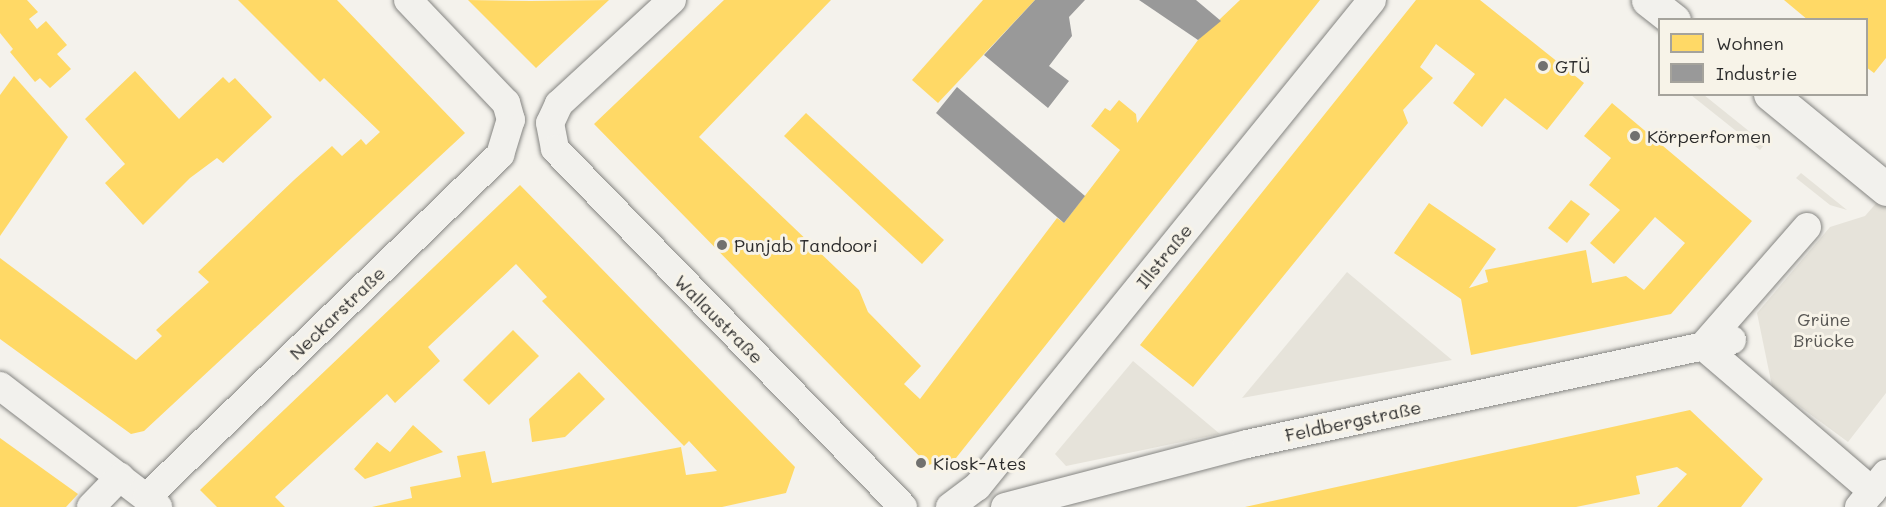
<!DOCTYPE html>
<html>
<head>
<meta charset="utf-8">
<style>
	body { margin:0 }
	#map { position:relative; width:1886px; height:507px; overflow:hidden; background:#f4f2ec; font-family:Mali,sans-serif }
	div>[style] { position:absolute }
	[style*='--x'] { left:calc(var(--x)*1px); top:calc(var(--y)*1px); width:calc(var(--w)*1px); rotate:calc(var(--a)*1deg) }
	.green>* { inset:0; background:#e6e3da }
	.homes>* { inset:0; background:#ffd966 }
	.industry>* { inset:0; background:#999 }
	.roads { filter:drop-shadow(0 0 2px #858582) drop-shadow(0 0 2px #858582) }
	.minor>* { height:28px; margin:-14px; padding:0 14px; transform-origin:14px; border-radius:14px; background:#f2f1ed }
	.secondary>* { height:33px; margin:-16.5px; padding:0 16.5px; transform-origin:16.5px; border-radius:16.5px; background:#f2f1ed }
	.dots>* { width:16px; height:16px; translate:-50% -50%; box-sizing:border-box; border:3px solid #f7f3e8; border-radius:50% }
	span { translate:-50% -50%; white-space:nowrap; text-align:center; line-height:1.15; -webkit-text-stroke:6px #f7f3e8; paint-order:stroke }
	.poi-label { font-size:18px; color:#2b2b2b }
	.left { translate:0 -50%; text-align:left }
	.street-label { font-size:18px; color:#2b2b2b }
	.park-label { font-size:18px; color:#575653 }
	.legend { position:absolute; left:1658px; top:18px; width:210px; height:78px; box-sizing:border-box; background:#f7f3e8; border:2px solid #a5a39c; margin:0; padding:8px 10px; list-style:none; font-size:18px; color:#2b2b2b }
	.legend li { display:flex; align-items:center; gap:12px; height:30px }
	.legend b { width:30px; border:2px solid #a5a39c }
</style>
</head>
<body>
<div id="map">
	<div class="green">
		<i style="clip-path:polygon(1691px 95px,1704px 95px,1765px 144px,1760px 150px)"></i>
		<i style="clip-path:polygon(1801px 173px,1847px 210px,1830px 205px,1796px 178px)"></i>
		<i style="clip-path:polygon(1886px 192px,1886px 393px,1848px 442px,1772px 386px,1757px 313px,1830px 227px,1865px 216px)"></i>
		<i style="clip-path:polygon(1347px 272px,1452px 360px,1242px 398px)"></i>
		<i style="clip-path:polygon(1133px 361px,1220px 434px,1066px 466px,1055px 454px)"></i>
	</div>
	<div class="homes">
		<i style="clip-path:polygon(0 0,27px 0,38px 12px,29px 19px,37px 29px,46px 21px,67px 45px,57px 54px,71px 69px,50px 88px,40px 78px,35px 82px,10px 52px,13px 49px,0 33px)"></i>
		<i style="clip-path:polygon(238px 0,337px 0,465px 133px,144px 431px,131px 434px,0 339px,0 258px,136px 360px,162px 336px,156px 330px,209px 282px,198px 272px,294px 180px,332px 146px,342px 156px,361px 139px,366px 145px,380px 132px,324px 78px,320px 82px)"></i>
		<i style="clip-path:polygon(468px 0,531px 1px,609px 0,536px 68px)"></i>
		<i style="clip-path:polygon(724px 0,831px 0,699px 137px,859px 290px,868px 312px,921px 366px,904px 384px,920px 399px,1057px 218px,1064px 223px,1120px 150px,1091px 126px,1105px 108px,1110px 111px,1119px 100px,1136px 114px,1137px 123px,1198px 40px,1240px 0,1320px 0,956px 458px,928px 465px,594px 124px)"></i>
		<i style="clip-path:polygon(983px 0,1035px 0,938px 103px,912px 80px)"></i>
		<i style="clip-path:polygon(1416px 0,1480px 0,1584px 83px,1547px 130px,1505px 98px,1482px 127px,1453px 103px,1475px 74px,1436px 44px,1420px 67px,1433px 78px,1403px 110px,1408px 123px,1193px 387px,1140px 345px)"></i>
		<i style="clip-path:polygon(1784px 0,1886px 0,1886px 58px,1874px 73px,1866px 67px,1866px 20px,1808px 20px)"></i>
		<i style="clip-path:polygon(135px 71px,179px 119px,223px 77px,229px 83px,235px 78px,272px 117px,223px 163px,217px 158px,190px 178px,143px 225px,105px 183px,125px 164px,85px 119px)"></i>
		<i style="clip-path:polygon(14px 76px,68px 137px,0 236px,0 95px)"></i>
		<i style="clip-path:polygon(1612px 103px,1752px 221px,1671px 314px,1471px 355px,1461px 299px,1394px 253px,1429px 203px,1496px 249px,1469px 288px,1488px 282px,1485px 270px,1586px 250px,1592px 283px,1626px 276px,1644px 290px,1685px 243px,1655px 217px,1614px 264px,1590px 243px,1620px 210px,1589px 185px,1611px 158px,1584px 136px)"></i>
		<i style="clip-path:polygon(806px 113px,944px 240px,922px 264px,784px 136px)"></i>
		<i style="clip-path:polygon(520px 185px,795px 467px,786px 493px,722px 507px,372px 507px,412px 498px,410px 487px,461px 477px,457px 456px,485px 451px,492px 483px,681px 447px,686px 475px,717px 471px,689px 441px,684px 446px,542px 301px,547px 297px,516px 264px,428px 347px,440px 361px,395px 403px,387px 394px,275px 497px,285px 507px,217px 507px,200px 490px)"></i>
		<i style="clip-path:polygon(1571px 200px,1590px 214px,1567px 243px,1548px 228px)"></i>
		<i style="clip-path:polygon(513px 330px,539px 356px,489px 405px,463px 380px)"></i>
		<i style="clip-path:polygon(579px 372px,605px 399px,565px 437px,532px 442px,529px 419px)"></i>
		<i style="clip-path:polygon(1690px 410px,1763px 479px,1741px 507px,1657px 507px,1687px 474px,1677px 467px,1636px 476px,1640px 494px,1576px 507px,1245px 507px)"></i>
		<i style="clip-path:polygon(413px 425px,443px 452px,365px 479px,354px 469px,377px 442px,390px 452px)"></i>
		<i style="clip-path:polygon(0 438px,78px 494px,66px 507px,0 507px)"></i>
	</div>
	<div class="industry">
		<i style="clip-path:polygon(1035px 0,1085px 0,1069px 17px,1072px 36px,1049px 66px,1069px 81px,1048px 108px,984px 55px)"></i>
		<i style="clip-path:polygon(1139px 0,1196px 0,1221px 21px,1198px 40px)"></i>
		<i style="clip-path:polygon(957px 87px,1085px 196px,1064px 223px,936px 113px)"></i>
	</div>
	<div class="roads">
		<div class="minor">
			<i style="--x:672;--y:0;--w:154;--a:137.4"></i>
			<i style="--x:559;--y:104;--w:21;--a:115"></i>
			<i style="--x:550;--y:123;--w:26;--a:79"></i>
			<i style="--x:555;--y:149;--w:499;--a:45.8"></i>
			<i style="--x:1807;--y:227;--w:158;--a:131.2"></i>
			<i style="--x:1703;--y:346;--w:223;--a:40.6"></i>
			<i style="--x:0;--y:386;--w:199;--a:37.4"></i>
			<i style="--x:147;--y:497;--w:492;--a:-44.1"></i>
			<i style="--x:500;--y:155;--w:37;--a:-73"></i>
			<i style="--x:511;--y:120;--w:18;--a:-106"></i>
			<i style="--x:506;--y:103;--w:142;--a:-133.6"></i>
			<i style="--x:91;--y:507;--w:42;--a:-46"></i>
			<i style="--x:950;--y:507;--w:34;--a:-37"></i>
			<i style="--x:977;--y:487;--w:627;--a:-50.95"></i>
			<i style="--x:1005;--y:507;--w:250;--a:-14.6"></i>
			<i style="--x:1247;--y:444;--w:496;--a:-12.1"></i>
			<i style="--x:1859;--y:507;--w:43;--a:-50.7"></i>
		</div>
		<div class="secondary">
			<i style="--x:1648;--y:0;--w:33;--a:38"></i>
			<i style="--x:1770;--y:94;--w:150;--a:39.3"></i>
		</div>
	</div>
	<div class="dots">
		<i style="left:1543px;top:66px;background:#71716f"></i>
		<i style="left:1635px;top:136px;background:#71716f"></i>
		<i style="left:722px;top:245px;background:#71716f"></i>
		<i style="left:921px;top:463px;background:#71716f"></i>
	</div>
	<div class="poi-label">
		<span class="left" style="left:1555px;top:66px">GTÜ</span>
		<span class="left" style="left:1647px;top:136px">Körperformen</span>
		<span class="left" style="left:734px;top:245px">Punjab Tandoori</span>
		<span class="left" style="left:933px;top:463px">Kiosk-Ates</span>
	</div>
	<div class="street-label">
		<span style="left:1164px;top:256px;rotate:-51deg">Illstraße</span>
		<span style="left:337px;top:313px;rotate:-44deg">Neckarstraße</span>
		<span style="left:719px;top:319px;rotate:45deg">Wallaustraße</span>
		<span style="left:1353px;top:421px;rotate:-12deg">Feldbergstraße</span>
	</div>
	<div class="park-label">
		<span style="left:1824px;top:330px">Grüne<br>Brücke</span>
	</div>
	<ul class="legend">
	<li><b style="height:16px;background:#ffd966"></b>Wohnen</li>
	<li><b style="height:16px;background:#999"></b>Industrie</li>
	</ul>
</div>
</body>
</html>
